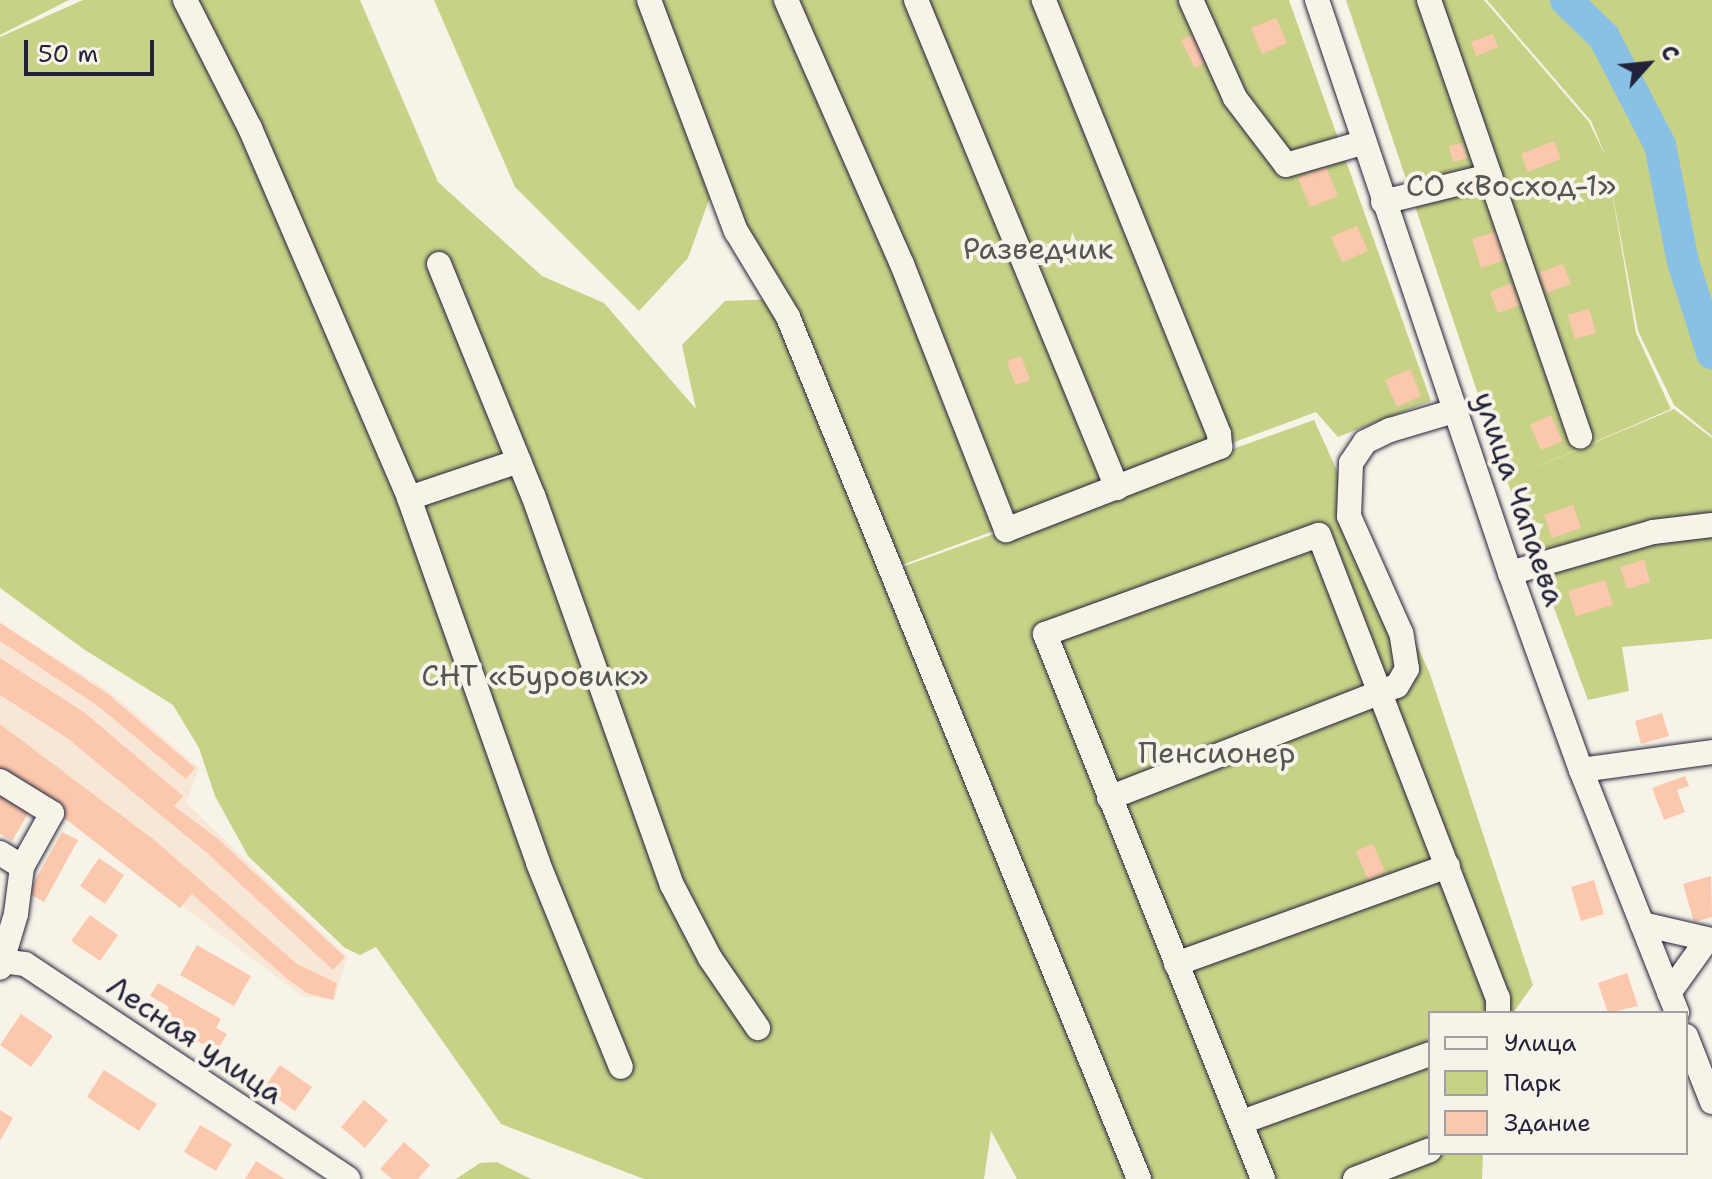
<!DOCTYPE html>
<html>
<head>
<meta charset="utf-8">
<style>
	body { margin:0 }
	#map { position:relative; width:1712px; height:1179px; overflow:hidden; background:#f7f3e8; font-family:"Shantell Sans",sans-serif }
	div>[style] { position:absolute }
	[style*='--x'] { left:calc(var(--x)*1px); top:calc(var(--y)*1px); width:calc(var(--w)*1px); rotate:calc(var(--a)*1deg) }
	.built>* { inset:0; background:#f8e6d6 }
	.green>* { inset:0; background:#c8d286 }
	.river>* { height:32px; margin:-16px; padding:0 16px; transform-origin:16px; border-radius:16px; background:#88c0e6 }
	.building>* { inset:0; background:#fcc8ad }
	.roads { filter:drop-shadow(0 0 2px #22223b) drop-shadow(0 0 2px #22223b) }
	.minor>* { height:24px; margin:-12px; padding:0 12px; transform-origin:12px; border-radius:12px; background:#f7f3e8 }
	span { translate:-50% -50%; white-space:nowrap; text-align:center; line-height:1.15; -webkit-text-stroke:8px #f7f3e8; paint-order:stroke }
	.park-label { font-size:30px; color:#545752 }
	.street-label { font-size:30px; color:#22223b }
	.legend { position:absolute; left:1428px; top:1011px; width:260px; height:144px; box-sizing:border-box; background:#f7f3e8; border:2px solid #a29fa3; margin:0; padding:10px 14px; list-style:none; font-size:24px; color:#22223b }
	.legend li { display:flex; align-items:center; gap:16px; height:40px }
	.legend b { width:40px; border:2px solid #a29fa3 }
	.north { position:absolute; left:1608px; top:24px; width:80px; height:80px; -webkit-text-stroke:6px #f7f3e8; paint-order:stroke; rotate:63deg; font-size:22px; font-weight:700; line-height:32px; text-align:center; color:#22223b }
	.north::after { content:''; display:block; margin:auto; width:28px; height:36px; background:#22223b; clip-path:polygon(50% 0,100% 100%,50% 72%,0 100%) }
	.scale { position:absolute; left:24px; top:40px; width:130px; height:36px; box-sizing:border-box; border:4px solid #22223b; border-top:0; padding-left:10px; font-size:24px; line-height:28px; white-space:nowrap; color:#22223b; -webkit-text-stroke:6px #f7f3e8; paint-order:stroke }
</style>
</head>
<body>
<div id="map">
	<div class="built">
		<i style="clip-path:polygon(0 622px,110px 692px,199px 768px,186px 803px,347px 957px,334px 1000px,302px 996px,0 769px)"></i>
	</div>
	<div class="green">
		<i style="clip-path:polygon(0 0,69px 0,0 35px)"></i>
		<i style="clip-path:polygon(83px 0,360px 0,438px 182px,542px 276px,604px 303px,696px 409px,682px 345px,725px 301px,776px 299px,1129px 1179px,1017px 1179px,991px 1131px,984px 1179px,644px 1179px,501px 1124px,376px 947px,360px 955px,345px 948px,248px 856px,215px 796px,199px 748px,173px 705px,85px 650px,0 588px,0 37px)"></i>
		<i style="clip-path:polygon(434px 0,643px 0,715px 183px,688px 258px,639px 311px,515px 187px)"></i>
		<i style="clip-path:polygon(659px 0,1289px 0,1431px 401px,1338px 437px,1316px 412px,899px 566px,781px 280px,743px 227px)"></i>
		<i style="clip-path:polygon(1346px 0,1484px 0,1589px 122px,1606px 157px,1591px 121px,1487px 0,1712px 0,1712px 436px,1674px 405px,1638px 331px,1610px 180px,1636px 333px,1671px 409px,1516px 476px,1674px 409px,1712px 438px,1712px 639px,1622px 647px,1629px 691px,1588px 700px,1507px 481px)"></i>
		<i style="clip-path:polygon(1314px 420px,1430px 674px,1533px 985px,1513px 1013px,1430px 1013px,1430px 1153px,1483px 1153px,1482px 1179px,1146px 1179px,899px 568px)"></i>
		<i style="clip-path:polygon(497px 1162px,531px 1179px,456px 1179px,480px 1163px)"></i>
	</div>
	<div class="river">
		<i style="--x:1566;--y:0;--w:53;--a:44.2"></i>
		<i style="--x:1604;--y:37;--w:122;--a:62.6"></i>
		<i style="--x:1660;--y:145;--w:119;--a:78.9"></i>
		<i style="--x:1683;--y:262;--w:96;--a:72.3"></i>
	</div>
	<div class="building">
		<i style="clip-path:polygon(1276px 18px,1287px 43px,1262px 54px,1251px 28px)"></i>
		<i style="clip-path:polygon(1195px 33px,1208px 61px,1195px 68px,1181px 40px)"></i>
		<i style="clip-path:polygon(1493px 34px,1498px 47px,1476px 56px,1471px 42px)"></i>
		<i style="clip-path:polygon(1554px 141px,1561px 159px,1528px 172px,1521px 154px)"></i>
		<i style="clip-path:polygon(1463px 143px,1467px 158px,1453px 162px,1449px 146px)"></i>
		<i style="clip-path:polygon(1326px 167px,1338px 196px,1310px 207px,1298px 178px)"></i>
		<i style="clip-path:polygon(1357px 226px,1368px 251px,1342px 262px,1331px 237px)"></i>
		<i style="clip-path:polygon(1495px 232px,1504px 260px,1481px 268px,1472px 239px)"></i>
		<i style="clip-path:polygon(1563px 264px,1571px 284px,1547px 293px,1539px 273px)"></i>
		<i style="clip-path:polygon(1511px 283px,1520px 305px,1498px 313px,1490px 292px)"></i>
		<i style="clip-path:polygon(1589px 309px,1596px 333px,1575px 339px,1568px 315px)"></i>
		<i style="clip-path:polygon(1021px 356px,1030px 380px,1015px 385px,1007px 361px)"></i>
		<i style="clip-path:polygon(1410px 369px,1421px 396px,1397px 407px,1385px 380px)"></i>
		<i style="clip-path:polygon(1551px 415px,1562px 441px,1541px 450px,1530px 425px)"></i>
		<i style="clip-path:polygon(1573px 505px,1581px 528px,1552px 538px,1544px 515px)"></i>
		<i style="clip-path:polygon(1644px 560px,1650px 582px,1627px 589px,1620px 567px)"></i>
		<i style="clip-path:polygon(1605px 580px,1613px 605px,1576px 616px,1568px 591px)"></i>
		<i style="clip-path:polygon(0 623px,108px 694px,195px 768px,186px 779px,98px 706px,0 641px)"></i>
		<i style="clip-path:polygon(0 658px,85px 713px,183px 796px,174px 806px,218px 839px,345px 957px,333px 970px,207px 853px,67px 738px,0 695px)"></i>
		<i style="clip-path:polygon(1662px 713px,1669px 736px,1641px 744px,1635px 721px)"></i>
		<i style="clip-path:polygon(0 724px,153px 839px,297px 964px,337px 983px,333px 1000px,307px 993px,286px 978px,192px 894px,180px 908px,0 768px)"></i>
		<i style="clip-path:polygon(1685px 776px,1689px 786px,1677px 790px,1685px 812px,1664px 820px,1652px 788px)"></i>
		<i style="clip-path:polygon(0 792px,30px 810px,12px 841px,0 834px)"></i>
		<i style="clip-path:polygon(62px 832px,78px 840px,44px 902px,28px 893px)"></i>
		<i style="clip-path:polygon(1373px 844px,1385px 872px,1368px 880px,1356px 851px)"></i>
		<i style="clip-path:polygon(99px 858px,124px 875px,105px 904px,80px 886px)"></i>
		<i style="clip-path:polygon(1711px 876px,1712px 917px,1694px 922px,1683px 884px)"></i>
		<i style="clip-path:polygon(1594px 880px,1604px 914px,1581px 921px,1571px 887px)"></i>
		<i style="clip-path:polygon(90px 915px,118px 935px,100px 961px,71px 941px)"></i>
		<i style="clip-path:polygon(197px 945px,251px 976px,234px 1006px,180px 975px)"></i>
		<i style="clip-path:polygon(1627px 973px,1638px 1006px,1608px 1013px,1598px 983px)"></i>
		<i style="clip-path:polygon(158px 983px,221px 1019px,216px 1028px,227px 1034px,216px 1052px,162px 1020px,169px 1007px,150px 996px)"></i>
		<i style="clip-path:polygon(21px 1014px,53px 1036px,31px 1067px,0 1045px)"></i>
		<i style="clip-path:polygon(280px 1065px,312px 1087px,295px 1111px,263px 1089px)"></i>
		<i style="clip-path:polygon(104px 1070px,157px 1104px,139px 1131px,87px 1097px)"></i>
		<i style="clip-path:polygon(364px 1100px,388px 1120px,365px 1148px,341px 1127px)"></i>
		<i style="clip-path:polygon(0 1110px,13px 1118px,0 1141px)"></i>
		<i style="clip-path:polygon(200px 1125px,232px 1144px,216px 1171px,184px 1152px)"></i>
		<i style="clip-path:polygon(404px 1142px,430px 1165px,418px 1179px,392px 1179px,380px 1169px)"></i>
		<i style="clip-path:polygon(256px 1161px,285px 1179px,245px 1179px)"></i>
	</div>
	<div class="roads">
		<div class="minor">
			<i style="--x:185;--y:0;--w:144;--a:63.1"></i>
			<i style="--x:250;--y:128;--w:403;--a:66.7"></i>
			<i style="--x:409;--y:498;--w:387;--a:70.5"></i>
			<i style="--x:538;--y:863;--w:220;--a:67.9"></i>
			<i style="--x:649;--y:0;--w:247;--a:69.4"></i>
			<i style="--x:736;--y:231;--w:100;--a:58.8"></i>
			<i style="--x:788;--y:317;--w:931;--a:67.84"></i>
			<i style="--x:786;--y:0;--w:288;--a:66.3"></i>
			<i style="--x:902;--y:264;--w:286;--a:68.6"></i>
			<i style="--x:1006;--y:530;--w:230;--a:-21.2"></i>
			<i style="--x:1220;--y:447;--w:13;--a:-94"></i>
			<i style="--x:1219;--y:434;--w:468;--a:-112"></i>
			<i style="--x:916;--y:0;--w:528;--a:67.61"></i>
			<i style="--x:1191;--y:0;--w:107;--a:65.8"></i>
			<i style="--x:1235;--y:98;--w:84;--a:52.7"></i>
			<i style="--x:1286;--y:165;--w:79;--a:-16.1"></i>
			<i style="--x:1317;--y:0;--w:605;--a:71.39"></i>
			<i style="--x:1510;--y:573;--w:209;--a:70.2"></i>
			<i style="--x:1581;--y:770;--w:261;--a:68.4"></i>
			<i style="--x:1429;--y:0;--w:462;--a:70.9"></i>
			<i style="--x:1383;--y:202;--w:110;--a:-13.7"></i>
			<i style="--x:439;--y:264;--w:249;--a:67.9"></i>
			<i style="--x:533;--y:495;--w:414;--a:70.4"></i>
			<i style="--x:672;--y:885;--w:82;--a:62.5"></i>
			<i style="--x:710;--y:958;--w:85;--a:55.6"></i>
			<i style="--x:409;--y:498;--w:116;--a:-18.6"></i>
			<i style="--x:1510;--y:573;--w:149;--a:-16"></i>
			<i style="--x:1653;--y:532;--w:59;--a:-6.8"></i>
			<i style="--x:1581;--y:770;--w:132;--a:-7.8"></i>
			<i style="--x:0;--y:781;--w:61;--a:31.6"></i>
			<i style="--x:52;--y:813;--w:62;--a:119.1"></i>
			<i style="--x:22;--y:867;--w:47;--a:97.3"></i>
			<i style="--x:16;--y:914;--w:56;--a:106.5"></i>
			<i style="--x:1109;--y:798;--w:309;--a:-21.3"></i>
			<i style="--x:1397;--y:686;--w:20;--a:-60"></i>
			<i style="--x:1407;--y:669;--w:36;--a:-99"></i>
			<i style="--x:1401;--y:633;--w:128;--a:-114"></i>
			<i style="--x:1349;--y:516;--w:53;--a:-87.8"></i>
			<i style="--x:1351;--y:463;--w:25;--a:-56"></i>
			<i style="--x:1365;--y:442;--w:28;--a:-26"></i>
			<i style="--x:1390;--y:430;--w:67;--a:-16.5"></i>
			<i style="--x:0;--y:853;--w:26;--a:32"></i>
			<i style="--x:1642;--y:924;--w:72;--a:12.9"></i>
			<i style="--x:3;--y:961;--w:22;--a:8"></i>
			<i style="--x:25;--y:964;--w:388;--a:33.6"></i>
			<i style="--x:1176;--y:964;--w:289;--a:-19.8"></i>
			<i style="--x:1669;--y:993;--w:65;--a:-54.4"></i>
			<i style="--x:1686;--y:1036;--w:71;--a:68.5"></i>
			<i style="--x:1242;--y:1122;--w:200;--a:-19.9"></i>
			<i style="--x:1263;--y:1179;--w:587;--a:-111.8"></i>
			<i style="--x:1045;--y:634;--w:291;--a:-19.9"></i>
			<i style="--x:1319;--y:535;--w:496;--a:68.9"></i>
			<i style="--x:1498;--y:998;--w:15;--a:90"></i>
			<i style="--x:1355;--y:1179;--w:80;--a:-21.1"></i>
		</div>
	</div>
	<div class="park-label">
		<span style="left:1511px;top:186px">СО «Восход-1»</span>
		<span style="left:1038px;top:249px">Разведчик</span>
		<span style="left:535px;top:676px">СНТ «Буровик»</span>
		<span style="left:1217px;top:753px">Пенсионер</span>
	</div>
	<div class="street-label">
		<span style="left:1519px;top:499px;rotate:71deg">улица Чапаева</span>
		<span style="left:195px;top:1040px;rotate:34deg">Лесная улица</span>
	</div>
	<ul class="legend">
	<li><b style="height:10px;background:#f7f3e8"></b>Улица</li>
	<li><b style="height:22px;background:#c8d286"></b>Парк</li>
	<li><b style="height:22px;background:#fcc8ad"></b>Здание</li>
	</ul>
	<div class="north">С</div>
	<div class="scale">50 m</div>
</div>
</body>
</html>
